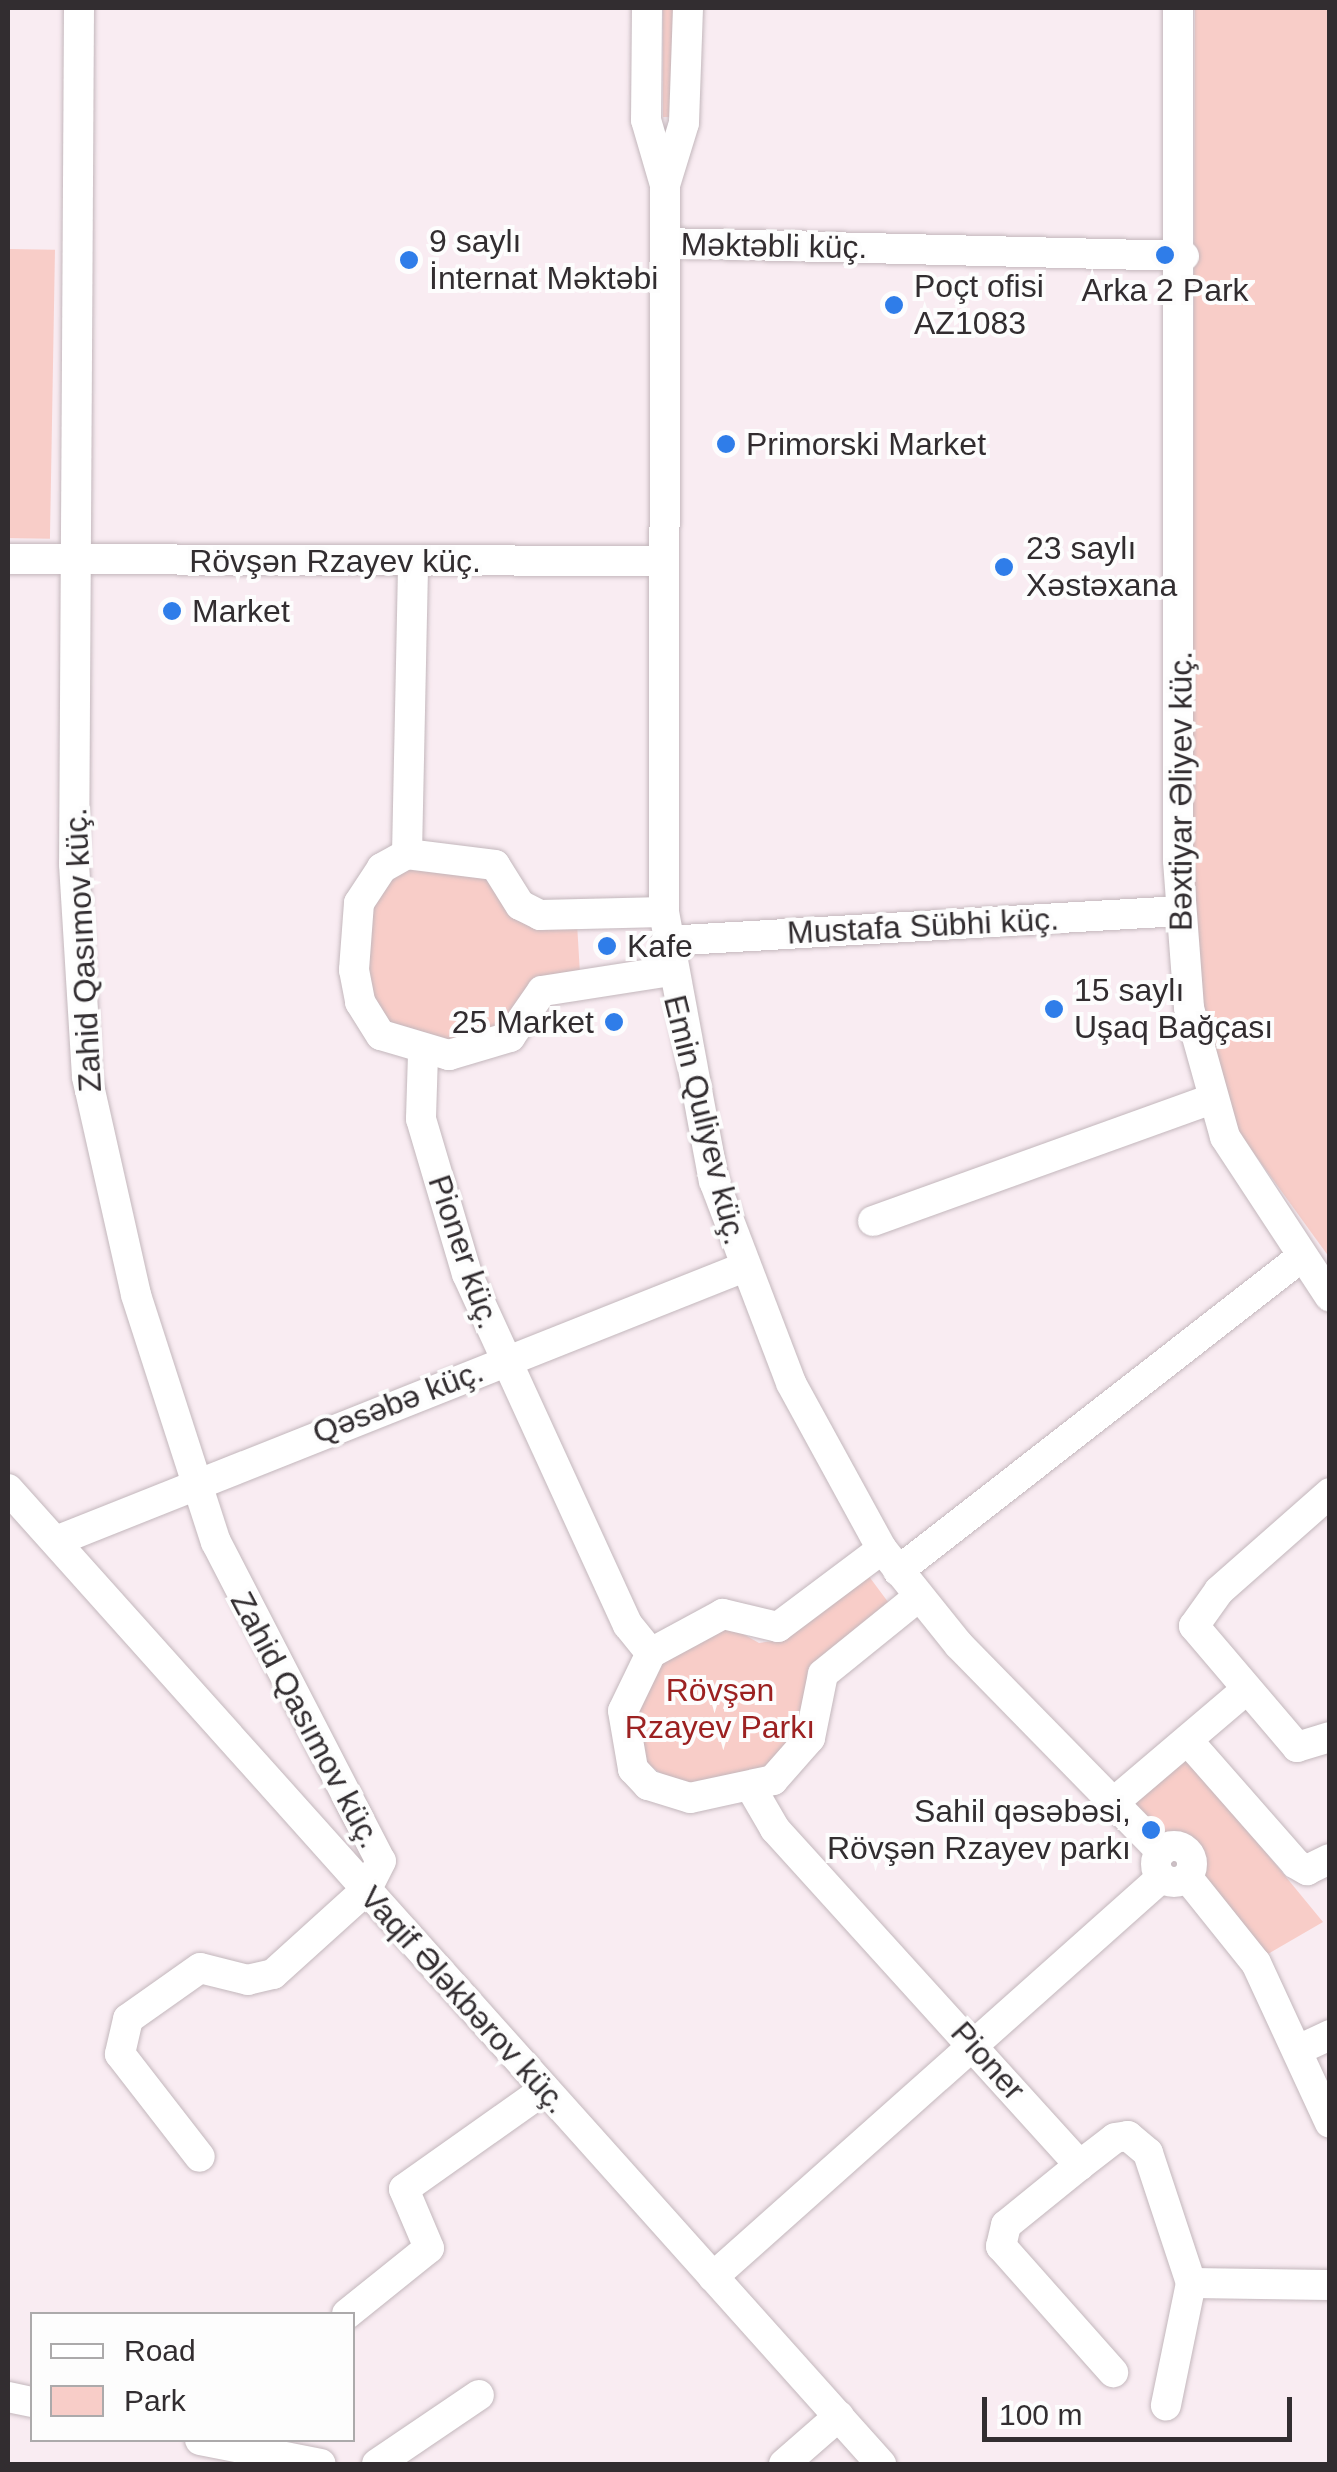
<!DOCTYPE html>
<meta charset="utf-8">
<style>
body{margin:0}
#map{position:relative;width:1337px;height:2472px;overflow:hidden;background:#f9ecf2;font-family:Helvetica,sans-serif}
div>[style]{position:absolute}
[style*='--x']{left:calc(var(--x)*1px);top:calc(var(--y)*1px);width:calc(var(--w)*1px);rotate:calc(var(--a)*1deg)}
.green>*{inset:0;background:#f8cdc8;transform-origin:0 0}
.roads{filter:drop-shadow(0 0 2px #c3b7bc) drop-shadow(0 0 2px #c3b7bc)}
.minor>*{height:30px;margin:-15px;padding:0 15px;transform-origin:15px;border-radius:15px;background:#fff}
.minor>.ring{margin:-15px;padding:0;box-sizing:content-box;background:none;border:30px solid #fff;border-radius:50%}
.dots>*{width:28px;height:28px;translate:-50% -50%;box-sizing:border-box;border:5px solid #fdfdfd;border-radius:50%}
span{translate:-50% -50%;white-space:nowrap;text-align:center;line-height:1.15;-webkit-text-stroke:8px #fdfdfd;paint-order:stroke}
.poi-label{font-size:32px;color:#322d30}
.left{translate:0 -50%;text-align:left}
.right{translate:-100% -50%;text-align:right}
.street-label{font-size:32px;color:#322d30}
.park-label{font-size:32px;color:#9c2121}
.frame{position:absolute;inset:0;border:10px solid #322d30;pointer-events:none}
.legend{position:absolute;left:30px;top:2312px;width:325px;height:130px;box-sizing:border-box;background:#fdfdfd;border:2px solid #acaaab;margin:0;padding:12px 18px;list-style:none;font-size:30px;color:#322d30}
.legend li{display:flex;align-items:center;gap:20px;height:50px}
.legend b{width:50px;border:2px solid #acaaab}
.scale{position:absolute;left:982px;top:2397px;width:310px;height:45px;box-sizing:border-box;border:5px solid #322d30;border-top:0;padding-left:12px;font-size:30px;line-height:35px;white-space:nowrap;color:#322d30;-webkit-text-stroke:8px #fdfdfd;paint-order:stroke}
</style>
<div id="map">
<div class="green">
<div style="left:663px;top:8px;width:11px;height:109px"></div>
<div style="clip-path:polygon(1195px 8px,1329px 8px,1329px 1257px,1235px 1127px,1201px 999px,1192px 895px)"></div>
<div style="left:8px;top:249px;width:47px;height:289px;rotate:1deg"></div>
<div style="clip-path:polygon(407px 868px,484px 872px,517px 921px,577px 923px,580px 974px,532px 982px,499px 1027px,456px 1042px,387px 1021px,373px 1001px,365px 934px,379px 890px)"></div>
<div style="clip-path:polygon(865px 1571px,891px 1606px,808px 1673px,795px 1747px,750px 1781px,678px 1785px,643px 1761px,635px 1743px,641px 1687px,672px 1650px,731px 1627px,759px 1643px,773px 1641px)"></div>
<div style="clip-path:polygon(1185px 1754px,1323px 1922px,1268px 1954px,1201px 1877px,1204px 1853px,1194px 1842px,1163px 1841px,1127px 1801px)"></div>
</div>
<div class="roads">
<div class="minor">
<div style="--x:79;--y:8;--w:856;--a:90.33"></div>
<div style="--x:74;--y:864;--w:213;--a:86.5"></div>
<div style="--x:87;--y:1077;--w:223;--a:77.3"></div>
<div style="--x:136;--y:1295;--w:260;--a:72.1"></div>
<div style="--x:216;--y:1542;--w:359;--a:62.7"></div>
<div style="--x:381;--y:1861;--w:33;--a:117"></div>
<div style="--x:366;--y:1890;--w:125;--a:137.9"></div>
<div style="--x:273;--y:1974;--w:26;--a:167"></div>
<div style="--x:248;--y:1980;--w:49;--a:-166"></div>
<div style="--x:200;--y:1968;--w:88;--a:144.7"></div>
<div style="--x:128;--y:2019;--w:36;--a:103"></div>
<div style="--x:120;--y:2054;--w:130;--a:52.2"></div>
<div style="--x:647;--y:8;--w:112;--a:90.5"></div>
<div style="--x:646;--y:120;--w:68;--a:73.7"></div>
<div style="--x:688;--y:8;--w:115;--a:92"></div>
<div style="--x:684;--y:123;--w:65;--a:107"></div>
<div style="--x:665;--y:185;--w:727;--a:90.08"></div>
<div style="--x:664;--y:912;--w:274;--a:79.5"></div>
<div style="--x:714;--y:1181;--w:216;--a:69.1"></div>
<div style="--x:791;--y:1383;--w:189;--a:61.3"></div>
<div style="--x:882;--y:1549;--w:123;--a:51.3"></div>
<div style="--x:959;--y:1645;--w:289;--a:45.6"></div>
<div style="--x:1178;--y:8;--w:853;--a:90"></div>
<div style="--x:1178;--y:861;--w:147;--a:85.7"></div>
<div style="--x:1189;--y:1008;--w:134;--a:74.4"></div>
<div style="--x:1225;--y:1137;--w:191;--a:56.7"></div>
<div style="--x:665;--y:243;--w:519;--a:1.43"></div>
<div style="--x:8;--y:559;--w:655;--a:0.17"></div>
<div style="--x:407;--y:854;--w:293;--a:-88.8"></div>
<div style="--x:664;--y:912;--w:124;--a:178.6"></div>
<div style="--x:540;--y:915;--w:22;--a:-153"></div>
<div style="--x:520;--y:905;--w:47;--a:-122"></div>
<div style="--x:495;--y:865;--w:89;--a:-172.9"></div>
<div style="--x:407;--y:854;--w:29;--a:151"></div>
<div style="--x:382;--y:868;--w:42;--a:123.3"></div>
<div style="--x:359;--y:903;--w:67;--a:94.3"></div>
<div style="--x:354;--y:970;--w:33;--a:79"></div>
<div style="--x:360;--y:1002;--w:39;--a:58"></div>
<div style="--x:381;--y:1035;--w:71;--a:16.4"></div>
<div style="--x:449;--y:1055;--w:64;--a:-16.4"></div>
<div style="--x:510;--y:1037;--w:56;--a:-55.2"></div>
<div style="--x:542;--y:991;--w:130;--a:-8.9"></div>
<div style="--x:666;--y:941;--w:515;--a:-3.34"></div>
<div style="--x:423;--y:1054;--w:65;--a:91.8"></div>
<div style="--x:421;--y:1119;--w:162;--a:73.5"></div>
<div style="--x:467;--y:1274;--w:386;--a:65.4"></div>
<div style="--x:628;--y:1625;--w:36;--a:51"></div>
<div style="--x:873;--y:1221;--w:358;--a:-19.8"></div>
<div style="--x:8;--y:1489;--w:1309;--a:48.16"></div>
<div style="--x:1330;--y:1493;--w:148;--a:138.6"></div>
<div style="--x:1219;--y:1591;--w:43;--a:125.5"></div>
<div style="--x:1194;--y:1626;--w:159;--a:49.6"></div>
<div style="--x:1297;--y:1747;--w:34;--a:-17"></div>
<div style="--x:56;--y:1541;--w:738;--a:-21.7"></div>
<div style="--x:882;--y:1549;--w:130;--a:143.1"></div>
<div style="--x:778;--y:1627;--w:57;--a:-166.7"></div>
<div style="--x:723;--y:1614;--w:82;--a:151.6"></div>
<div style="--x:651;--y:1653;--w:64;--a:115.8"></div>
<div style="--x:623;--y:1711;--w:59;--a:80.2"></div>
<div style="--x:633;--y:1769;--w:22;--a:47"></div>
<div style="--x:648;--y:1785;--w:44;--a:17.2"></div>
<div style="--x:690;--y:1798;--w:85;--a:-12.2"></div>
<div style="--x:773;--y:1780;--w:56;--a:-48.6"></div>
<div style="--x:810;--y:1738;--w:65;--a:-78.5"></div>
<div style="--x:823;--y:1674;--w:122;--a:-39"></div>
<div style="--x:898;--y:1571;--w:509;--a:-37.9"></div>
<div style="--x:1189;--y:1742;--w:162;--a:48.7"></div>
<div style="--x:1296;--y:1864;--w:13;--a:29"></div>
<div style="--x:1307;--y:1870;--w:25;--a:-26"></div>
<div style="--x:753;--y:1791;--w:44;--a:59.9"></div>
<div style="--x:775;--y:1829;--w:454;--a:47.8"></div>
<div style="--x:1080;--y:2165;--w:44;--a:-37.6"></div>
<div style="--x:1115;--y:2138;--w:13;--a:-9"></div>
<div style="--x:1128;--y:2136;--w:26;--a:40"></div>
<div style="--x:1148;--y:2153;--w:137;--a:71.7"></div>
<div style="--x:1191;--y:2283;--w:125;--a:101.6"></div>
<div style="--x:1113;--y:1803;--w:175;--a:-40.4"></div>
<div class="ring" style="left:1156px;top:1846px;width:6px;height:6px"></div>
<div style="--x:1187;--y:1877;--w:110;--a:51.3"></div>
<div style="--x:1256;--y:1963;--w:176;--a:65.2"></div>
<div style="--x:1300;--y:2049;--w:33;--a:-25"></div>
<div style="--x:1080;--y:2165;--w:95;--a:141"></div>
<div style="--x:1006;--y:2225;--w:22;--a:103"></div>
<div style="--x:1001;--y:2246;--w:169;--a:48.4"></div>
<div style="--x:713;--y:2277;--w:601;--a:-41.7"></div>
<div style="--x:1191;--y:2283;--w:139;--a:0.8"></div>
<div style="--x:347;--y:2314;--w:105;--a:-38.8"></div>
<div style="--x:429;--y:2248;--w:64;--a:-113"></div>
<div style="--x:404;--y:2189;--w:171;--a:-35.3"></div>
<div style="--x:8;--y:2397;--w:25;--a:12"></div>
<div style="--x:200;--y:2440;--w:123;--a:11.2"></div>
<div style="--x:377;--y:2464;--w:123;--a:-34.1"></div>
<div style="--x:784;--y:2464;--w:73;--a:-41.1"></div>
</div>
</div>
<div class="dots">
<div style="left:1165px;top:255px;background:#2f7de9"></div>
<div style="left:409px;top:260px;background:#2f7de9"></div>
<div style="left:894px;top:305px;background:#2f7de9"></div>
<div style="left:726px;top:444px;background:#2f7de9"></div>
<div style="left:1004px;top:567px;background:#2f7de9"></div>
<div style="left:172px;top:611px;background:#2f7de9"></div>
<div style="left:607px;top:946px;background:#2f7de9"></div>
<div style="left:1054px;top:1009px;background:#2f7de9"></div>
<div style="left:614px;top:1022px;background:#2f7de9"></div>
<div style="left:1151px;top:1830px;background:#2f7de9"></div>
</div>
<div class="poi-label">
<span class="left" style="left:429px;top:260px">9 saylı<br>İnternat Məktəbi</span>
<span class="left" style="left:914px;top:305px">Poçt ofisi<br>AZ1083</span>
<span style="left:1165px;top:290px">Arka 2 Park</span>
<span class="left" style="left:746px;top:444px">Primorski Market</span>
<span class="left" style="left:1026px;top:567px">23 saylı<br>Xəstəxana</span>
<span class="left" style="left:192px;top:611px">Market</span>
<span class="left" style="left:627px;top:946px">Kafe</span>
<span class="left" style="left:1074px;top:1009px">15 saylı<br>Uşaq Bağçası</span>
<span class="right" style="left:594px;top:1022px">25 Market</span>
<span class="right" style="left:1131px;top:1830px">Sahil qəsəbəsi,<br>Rövşən Rzayev parkı</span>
</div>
<div class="street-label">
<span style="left:774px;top:246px;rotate:1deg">Məktəbli küç.</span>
<span style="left:335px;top:561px">Rövşən Rzayev küç.</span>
<span style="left:1181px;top:791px;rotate:-90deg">Bəxtiyar Əliyev küç.</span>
<span style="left:923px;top:926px;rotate:-3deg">Mustafa Sübhi küç.</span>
<span style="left:83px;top:950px;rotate:-93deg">Zahid Qasımov küç.</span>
<span style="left:705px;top:1120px;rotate:76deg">Emin Quliyev küç.</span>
<span style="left:464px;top:1252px;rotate:71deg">Pioner küç.</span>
<span style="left:398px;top:1402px;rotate:-21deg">Qəsəbə küç.</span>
<span style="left:306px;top:1720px;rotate:62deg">Zahid Qasımov küç.</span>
<span style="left:464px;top:2000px;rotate:48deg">Vaqif Ələkbərov küç.</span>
<span style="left:988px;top:2061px;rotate:48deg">Pioner</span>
</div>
<div class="park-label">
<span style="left:720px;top:1709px">Rövşən<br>Rzayev Parkı</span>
</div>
<div class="frame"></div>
<ul class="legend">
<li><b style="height:12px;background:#fff"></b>Road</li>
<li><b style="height:28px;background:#f8cdc8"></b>Park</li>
</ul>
<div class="scale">100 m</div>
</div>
